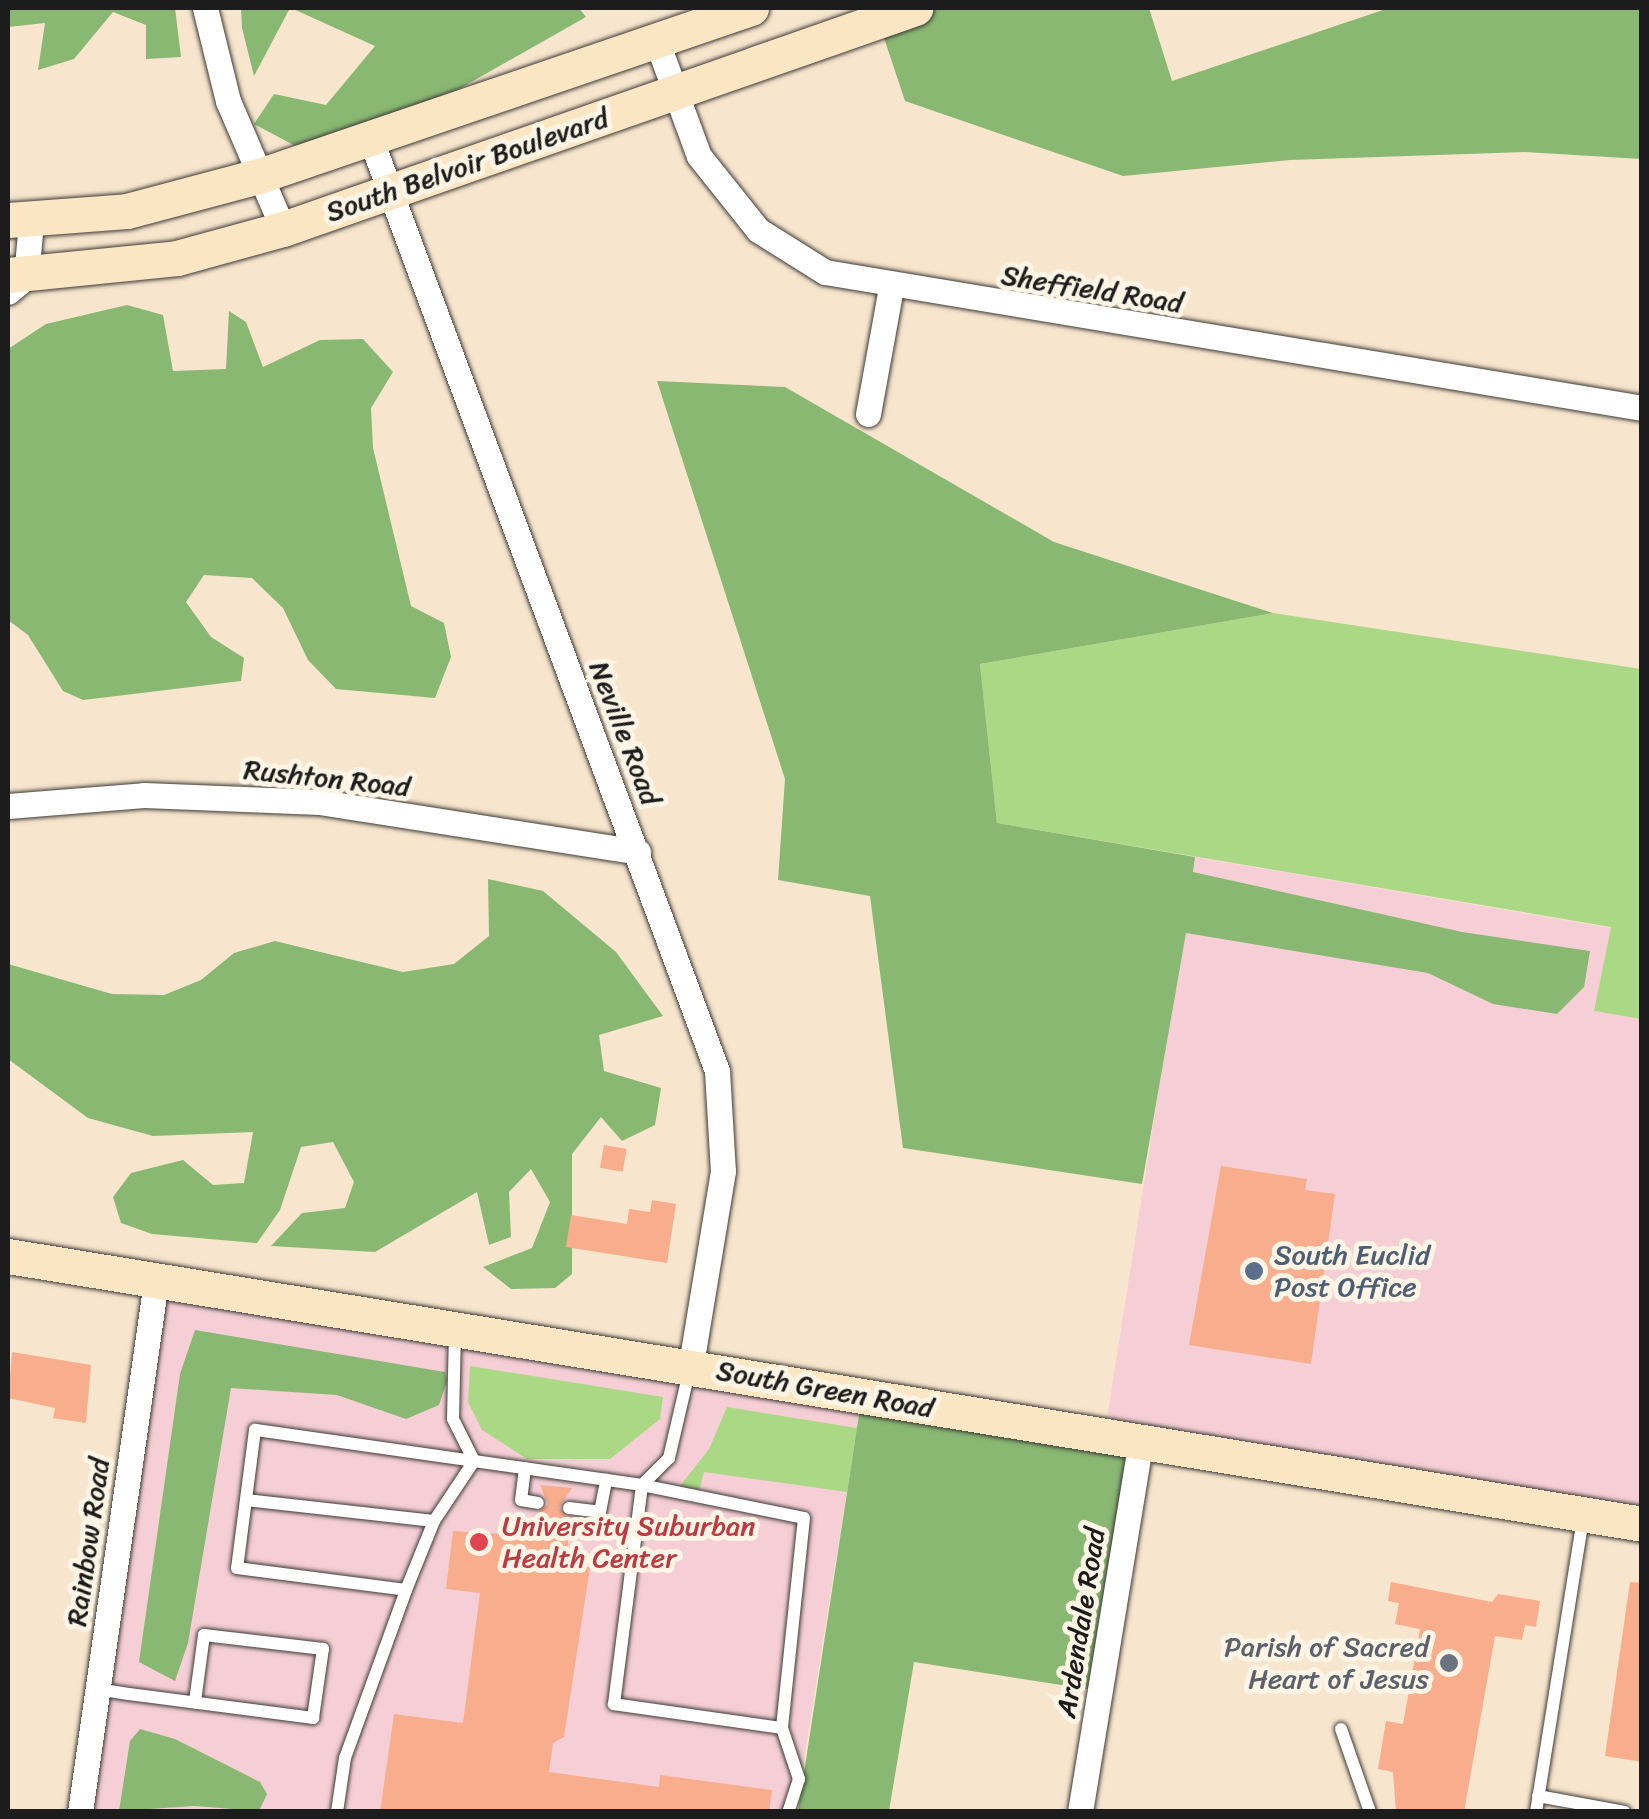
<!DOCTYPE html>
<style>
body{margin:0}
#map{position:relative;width:1649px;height:1819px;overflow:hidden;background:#f7e5cd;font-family:Sriracha,sans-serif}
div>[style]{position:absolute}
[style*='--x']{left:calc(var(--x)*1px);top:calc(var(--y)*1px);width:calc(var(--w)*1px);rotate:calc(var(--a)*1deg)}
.built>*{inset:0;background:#f6cfd6}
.green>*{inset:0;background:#abd885}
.forest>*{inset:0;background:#88b872}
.building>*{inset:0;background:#f8ad8c;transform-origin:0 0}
.roads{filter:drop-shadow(0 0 2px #3d3a37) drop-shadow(0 0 2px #3d3a37)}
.lane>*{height:12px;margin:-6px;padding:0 6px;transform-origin:6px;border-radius:6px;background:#fff}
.street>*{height:25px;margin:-12.5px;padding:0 12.5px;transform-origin:12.5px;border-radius:12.5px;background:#fff}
.secondary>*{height:35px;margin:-17.5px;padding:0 17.5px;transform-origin:17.5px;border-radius:17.5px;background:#fbe6c4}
.dots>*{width:28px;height:28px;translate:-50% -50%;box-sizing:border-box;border:5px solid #fcf5e5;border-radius:50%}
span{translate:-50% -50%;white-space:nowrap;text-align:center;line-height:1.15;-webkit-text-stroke:10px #fcf5e5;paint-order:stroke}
.street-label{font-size:28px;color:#1c1c1c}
.service-label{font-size:28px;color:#4e5e75}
.left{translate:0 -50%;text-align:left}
.health-label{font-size:28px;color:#be3a42}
.worship-label{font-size:28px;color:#5b616d}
.right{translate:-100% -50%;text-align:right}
.frame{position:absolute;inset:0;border:10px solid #1c1c1c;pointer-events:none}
</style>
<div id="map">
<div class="built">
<div style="clip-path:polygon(1195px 857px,1611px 928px,1594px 1011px,1641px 1019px,1641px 1524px,1104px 1438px)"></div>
<div style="clip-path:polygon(156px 1281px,862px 1395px,796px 1811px,80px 1812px)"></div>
</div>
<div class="green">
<div style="clip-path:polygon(1273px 613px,1641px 669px,1641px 1019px,1594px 1011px,1611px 927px,997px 823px,980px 664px)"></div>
<div style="clip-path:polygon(470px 1366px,663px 1397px,660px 1419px,610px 1459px,527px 1459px,482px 1430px,468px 1402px)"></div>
<div style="clip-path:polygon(727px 1407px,857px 1428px,847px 1492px,704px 1472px,699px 1491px,680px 1486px,709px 1449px)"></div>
</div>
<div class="forest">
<div style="clip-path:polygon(8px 8px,175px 8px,181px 57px,146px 59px,146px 25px,113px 12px,74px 59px,38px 70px,45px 23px,8px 27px)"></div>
<div style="clip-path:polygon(241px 8px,290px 8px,254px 76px,242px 28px)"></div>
<div style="clip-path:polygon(291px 8px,579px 8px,586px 17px,445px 97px,303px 150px,254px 124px,274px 94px,326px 105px,375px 46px)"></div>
<div style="clip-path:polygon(915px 8px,1149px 8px,1172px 81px,1389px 8px,1641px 8px,1641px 159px,1525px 152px,1290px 160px,1123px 176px,905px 101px,878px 20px)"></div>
<div style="clip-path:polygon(127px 305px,163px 315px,173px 371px,226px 369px,229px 311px,246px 322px,263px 367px,320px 340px,363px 339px,393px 372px,371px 408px,373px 448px,411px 606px,444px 623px,451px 657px,435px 698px,336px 689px,308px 660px,283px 608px,252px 578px,204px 575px,186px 602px,211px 637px,244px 658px,241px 681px,83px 700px,63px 691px,28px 635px,8px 620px,8px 349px,46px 324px)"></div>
<div style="clip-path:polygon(657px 381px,785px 387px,1054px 542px,1273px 613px,980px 664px,997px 823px,1195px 857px,1193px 872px,1462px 932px,1590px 951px,1584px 987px,1557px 1014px,1493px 1004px,1428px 973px,1186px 933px,1142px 1184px,903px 1148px,870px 896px,778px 880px,785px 779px)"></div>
<div style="clip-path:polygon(488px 879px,543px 891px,616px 952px,663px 1016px,599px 1035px,604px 1071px,661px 1088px,655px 1125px,622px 1141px,601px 1117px,572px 1154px,572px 1274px,555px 1288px,511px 1289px,483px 1267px,532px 1248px,550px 1202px,531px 1169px,509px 1192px,511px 1237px,489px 1245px,477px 1192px,375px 1252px,271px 1246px,302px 1213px,345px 1208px,354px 1182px,333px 1142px,301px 1147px,280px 1210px,257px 1243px,152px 1234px,121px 1223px,113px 1197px,131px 1173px,183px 1160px,213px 1185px,244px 1183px,253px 1132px,153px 1136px,88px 1118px,8px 1059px,8px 964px,112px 994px,164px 995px,201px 980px,234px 953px,275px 941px,403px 972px,454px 964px,489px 936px)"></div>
<div style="clip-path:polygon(195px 1330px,445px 1372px,447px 1381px,439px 1405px,406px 1419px,337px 1395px,231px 1388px,188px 1643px,175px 1681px,139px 1662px,180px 1374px)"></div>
<div style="clip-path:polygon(862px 1395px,1140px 1444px,1100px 1691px,914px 1662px,889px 1811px,798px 1812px)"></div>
<div style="clip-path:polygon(140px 1729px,175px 1739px,260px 1782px,267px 1794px,259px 1811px,194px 1806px,119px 1811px,130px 1741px)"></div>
</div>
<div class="building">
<div style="left:604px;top:1145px;width:23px;height:23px;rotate:10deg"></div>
<div style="clip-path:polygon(1221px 1166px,1307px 1179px,1305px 1190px,1335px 1194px,1311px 1364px,1189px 1345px)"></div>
<div style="clip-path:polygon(652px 1200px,676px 1204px,667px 1263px,566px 1247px,571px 1215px,627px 1224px,629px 1209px,650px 1212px)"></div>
<div style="clip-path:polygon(12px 1352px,91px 1365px,86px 1423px,53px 1418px,55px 1408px,8px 1398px)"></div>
<div style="clip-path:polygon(540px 1485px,572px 1488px,559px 1508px,568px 1518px,568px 1564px,590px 1567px,564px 1737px,553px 1743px,549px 1772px,659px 1787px,660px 1775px,772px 1790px,769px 1812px,380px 1812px,394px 1714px,463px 1723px,480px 1593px,446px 1589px,453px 1531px,534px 1536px,537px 1513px,548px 1504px)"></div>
<div style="clip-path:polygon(1391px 1582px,1492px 1602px,1498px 1594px,1540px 1601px,1536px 1627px,1525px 1625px,1522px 1640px,1495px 1636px,1464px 1812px,1396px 1812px,1393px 1772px,1378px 1769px,1386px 1721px,1403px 1724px,1420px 1629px,1395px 1624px,1399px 1603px,1388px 1601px)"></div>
<div style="clip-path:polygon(1630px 1582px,1642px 1583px,1642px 1762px,1605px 1756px)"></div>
</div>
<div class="roads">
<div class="lane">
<div style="--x:455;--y:1332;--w:87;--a:91.3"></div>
<div style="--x:453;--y:1419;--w:47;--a:63.4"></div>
<div style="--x:474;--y:1461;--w:170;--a:8.1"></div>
<div style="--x:642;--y:1485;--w:38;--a:-45"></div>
<div style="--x:669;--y:1458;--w:88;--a:-76.9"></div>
<div style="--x:525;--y:1468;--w:32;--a:97"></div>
<div style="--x:521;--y:1500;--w:17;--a:10"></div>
<div style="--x:246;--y:1500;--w:189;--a:6.4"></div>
<div style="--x:569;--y:1508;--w:31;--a:7"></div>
<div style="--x:600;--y:1512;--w:33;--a:-79"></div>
<div style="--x:97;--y:1689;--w:32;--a:9"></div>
<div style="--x:129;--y:1694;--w:186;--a:7.4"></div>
<div style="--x:313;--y:1718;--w:70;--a:-81.8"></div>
<div style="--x:323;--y:1649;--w:120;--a:-173.3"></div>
<div style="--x:204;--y:1635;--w:68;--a:97.7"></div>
<div style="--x:782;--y:1728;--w:170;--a:-171.9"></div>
<div style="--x:614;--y:1704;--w:221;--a:-82.7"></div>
<div style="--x:642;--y:1485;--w:165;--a:11.5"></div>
<div style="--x:804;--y:1518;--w:211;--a:96"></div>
<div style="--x:782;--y:1728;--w:54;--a:71.6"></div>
<div style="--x:799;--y:1779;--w:35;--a:108"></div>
<div style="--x:1341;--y:1729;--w:88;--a:70.7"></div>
<div style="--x:1538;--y:1796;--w:88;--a:10.4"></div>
<div style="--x:337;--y:1812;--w:55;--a:-81.6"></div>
<div style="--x:345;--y:1758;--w:179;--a:-70"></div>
<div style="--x:406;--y:1590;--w:74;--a:-67.9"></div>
<div style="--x:434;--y:1521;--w:72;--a:-56.3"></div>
<div style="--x:474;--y:1461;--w:221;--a:-171.9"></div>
<div style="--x:255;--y:1430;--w:139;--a:97.4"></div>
<div style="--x:237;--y:1568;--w:170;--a:7.4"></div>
<div style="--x:1536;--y:1812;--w:299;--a:-80.9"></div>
</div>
<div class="street">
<div style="--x:205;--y:8;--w:96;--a:76.1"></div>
<div style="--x:228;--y:101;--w:139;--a:66.7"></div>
<div style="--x:657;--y:42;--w:121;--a:69.8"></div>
<div style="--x:699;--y:156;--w:95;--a:51.4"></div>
<div style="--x:758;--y:230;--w:79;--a:32.1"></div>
<div style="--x:825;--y:272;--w:828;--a:9.45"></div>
<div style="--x:371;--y:140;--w:993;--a:69.61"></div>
<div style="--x:717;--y:1071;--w:100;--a:86.6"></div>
<div style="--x:723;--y:1171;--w:197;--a:99.4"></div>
<div style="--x:8;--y:292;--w:23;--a:-40"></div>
<div style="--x:26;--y:277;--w:55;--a:-84.8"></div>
<div style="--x:868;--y:414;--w:129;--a:-79.7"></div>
<div style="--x:8;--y:806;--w:136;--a:-4.6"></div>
<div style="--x:144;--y:795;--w:176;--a:2.3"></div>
<div style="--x:320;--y:802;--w:322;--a:8.9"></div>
<div style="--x:80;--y:1812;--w:536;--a:-81.85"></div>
<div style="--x:1080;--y:1812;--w:373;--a:-80.7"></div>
</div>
<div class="secondary">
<div style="--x:8;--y:220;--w:119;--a:-4.3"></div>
<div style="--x:127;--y:211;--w:137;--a:-14.9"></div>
<div style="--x:259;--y:176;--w:520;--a:-18.85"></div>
<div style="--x:8;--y:275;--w:170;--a:-5.7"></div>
<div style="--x:177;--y:258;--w:110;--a:-15.3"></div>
<div style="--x:283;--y:229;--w:670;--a:-19.27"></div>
<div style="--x:8;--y:1256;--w:1656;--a:9.31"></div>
</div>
</div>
<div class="dots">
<div style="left:1254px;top:1271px;background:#5c6f8a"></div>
<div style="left:479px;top:1542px;background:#e0444e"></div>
<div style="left:1449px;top:1663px;background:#6b7280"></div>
</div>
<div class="street-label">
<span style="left:467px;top:165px;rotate:-19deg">South Belvoir Boulevard</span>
<span style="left:1092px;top:289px;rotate:9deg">Sheffield Road</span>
<span style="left:625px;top:733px;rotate:69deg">Neville Road</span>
<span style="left:327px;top:778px;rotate:6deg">Rushton Road</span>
<span style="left:825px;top:1389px;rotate:10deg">South Green Road</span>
<span style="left:88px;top:1542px;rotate:-82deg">Rainbow Road</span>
<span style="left:1081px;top:1623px;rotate:-81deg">Ardendale Road</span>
</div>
<div class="service-label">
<span class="left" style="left:1274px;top:1271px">South Euclid<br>Post Office</span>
</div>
<div class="health-label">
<span class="left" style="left:502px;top:1542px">University Suburban<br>Health Center</span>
</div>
<div class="worship-label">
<span class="right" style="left:1429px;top:1663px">Parish of Sacred<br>Heart of Jesus</span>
</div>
<div class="frame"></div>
</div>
